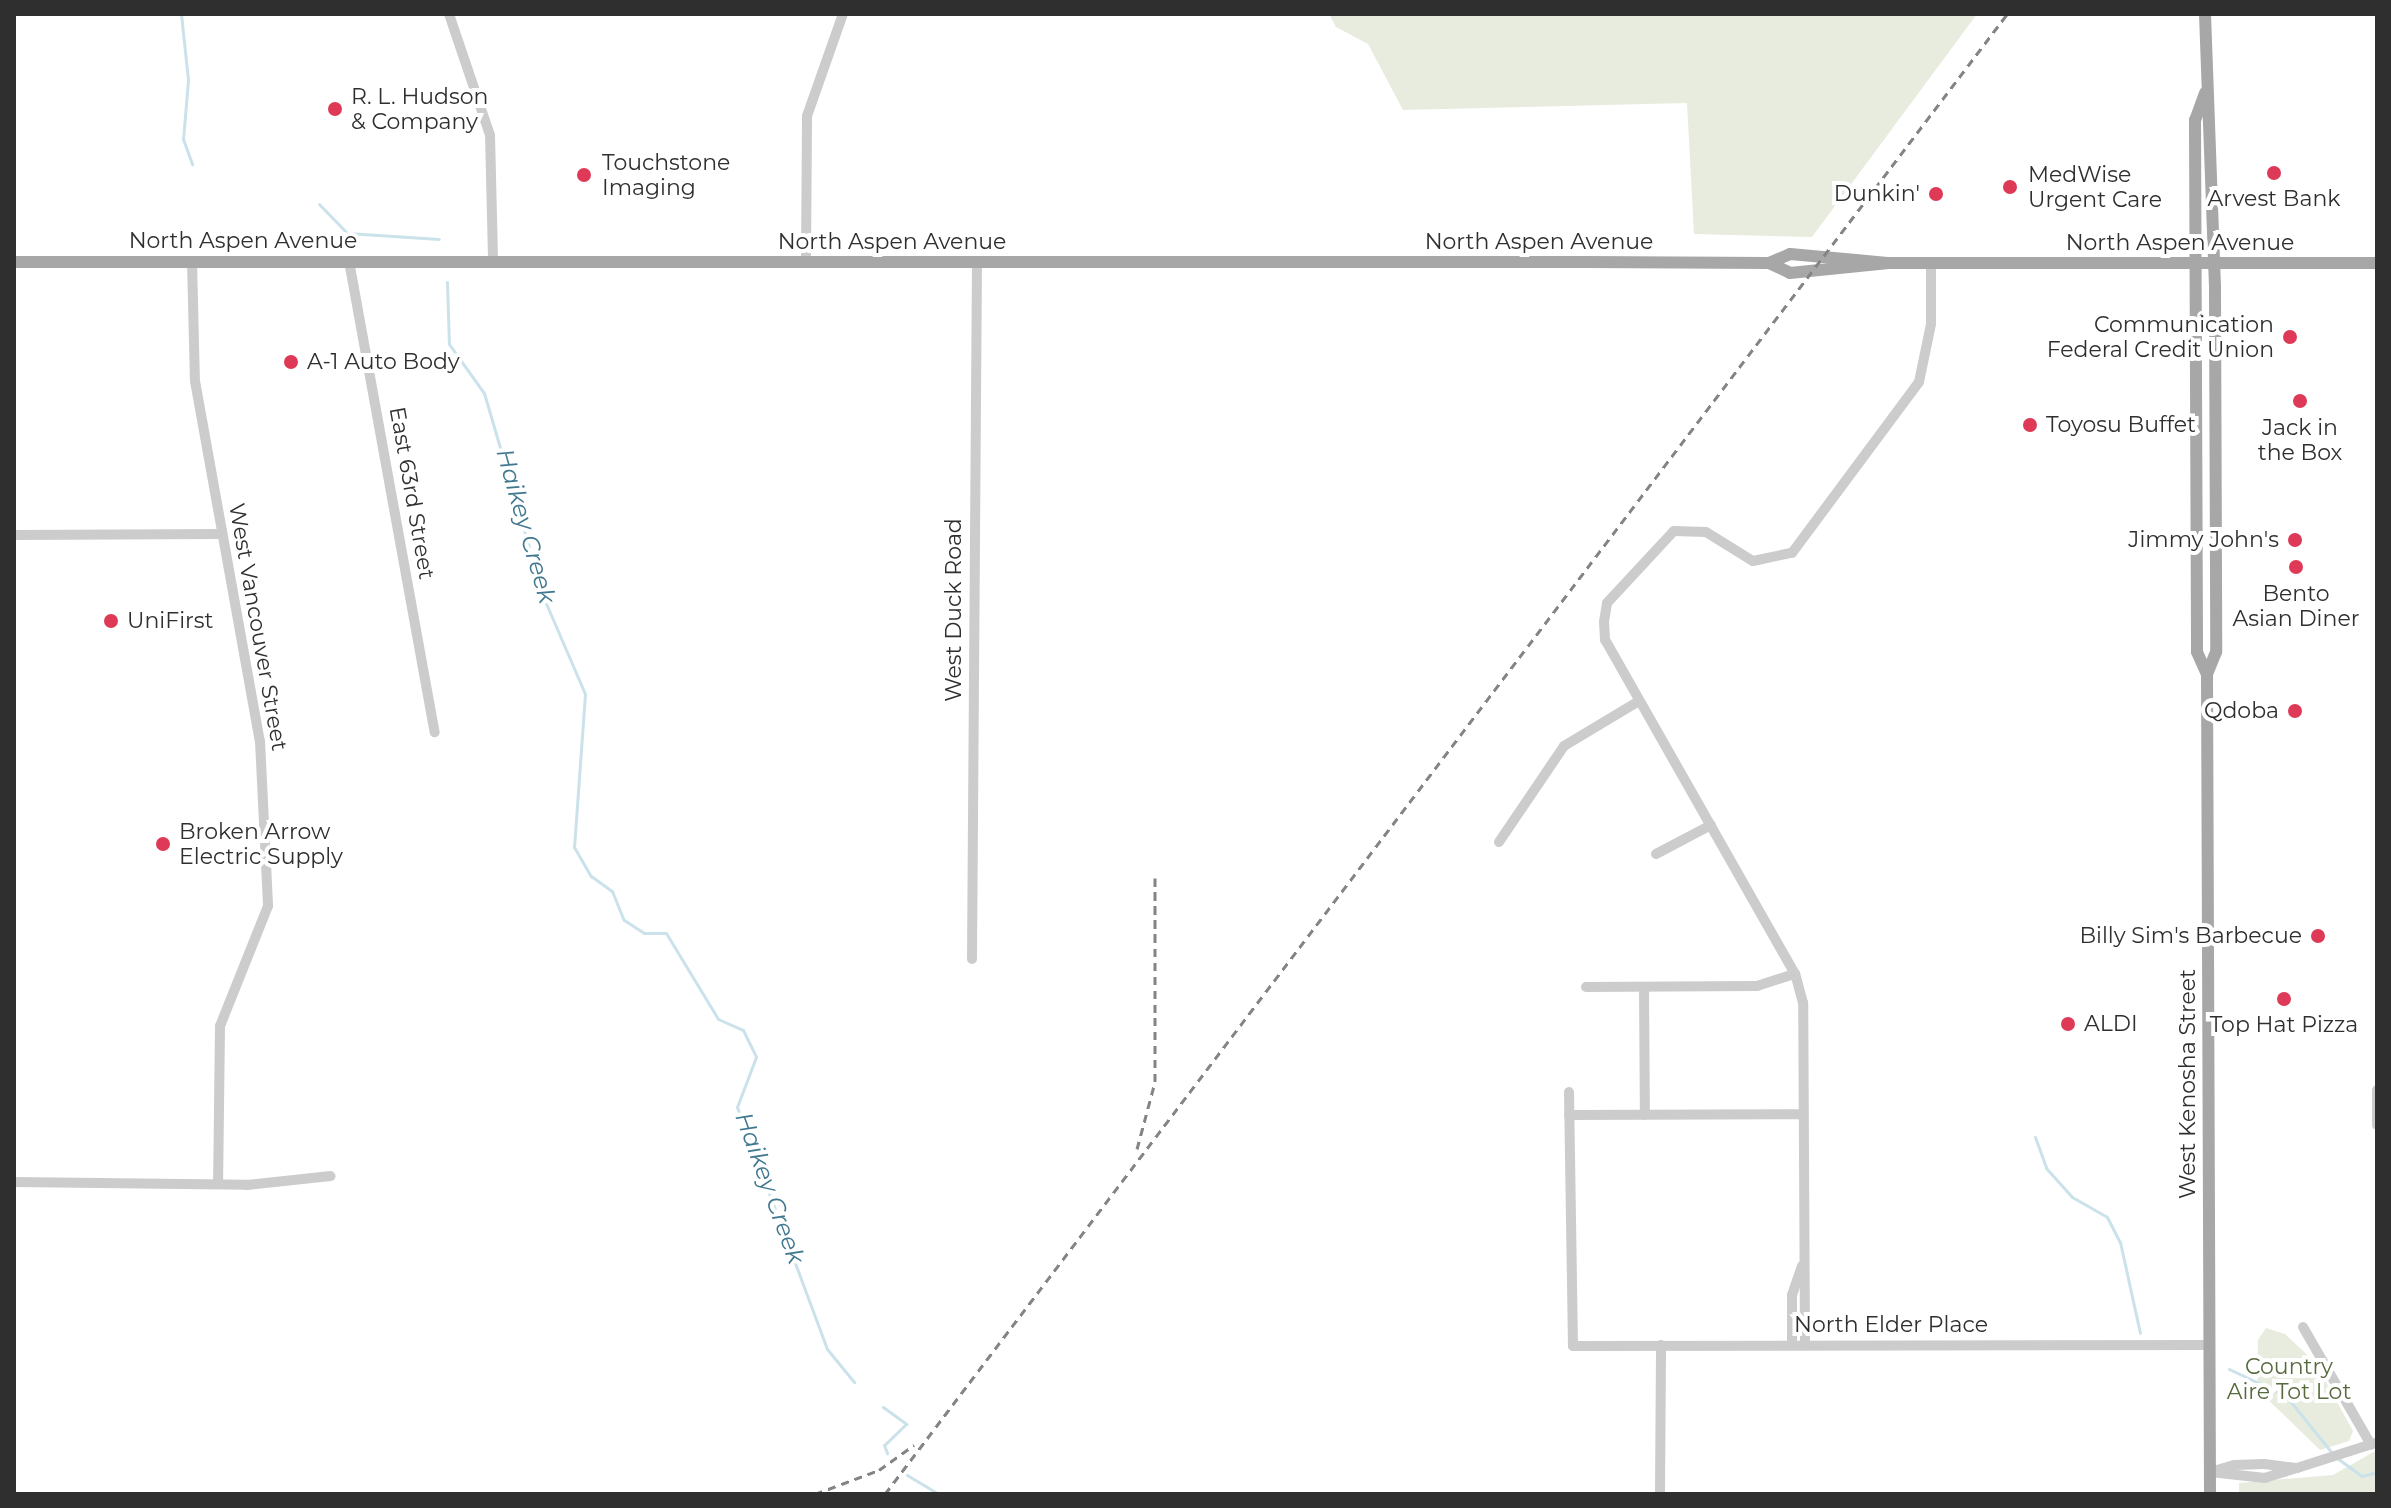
<!DOCTYPE html>
<style>
body{margin:0}
#map{position:relative;width:2391px;height:1508px;overflow:hidden;background:#fff;font-family:Montserrat,sans-serif}
div>[style]{position:absolute}
[style*='--x']{left:calc(var(--x)*1px);top:calc(var(--y)*1px);width:calc(var(--w)*1px);rotate:calc(var(--a)*1deg)}
.green>*{inset:0;background:#e7ecde}
.stream>*{height:3px;margin:-1.5px;padding:0 1.5px;transform-origin:1.5px;border-radius:1.5px;background:#cbe2eb}
.minor>*{height:10px;margin:-5px;padding:0 5px;transform-origin:5px;border-radius:5px;background:#ccc}
.major>*{height:12px;margin:-6px;padding:0 6px;transform-origin:6px;border-radius:6px;background:#a7a7a7}
.rail>*{height:3px;margin-top:-1.5px;transform-origin:0;background:repeating-linear-gradient(90deg,#848484 0 8px,transparent 0 14px)}
.dots>*{width:22px;height:22px;translate:-50% -50%;box-sizing:border-box;border:4px solid #fff;border-radius:50%}
span{translate:-50% -50%;white-space:nowrap;text-align:center;line-height:1.15;-webkit-text-stroke:8px #fff;paint-order:stroke}
.poi-label{font-size:22px;color:#2f2f2f}
.left{translate:0 -50%;text-align:left}
.right{translate:-100% -50%;text-align:right}
.street-label{font-size:22px;color:#2f2f2f}
.park-label{font-size:22px;color:#576a3e}
.water-label{font-size:24px;color:#40788f;font-style:italic}
.frame{position:absolute;inset:0;border:16px solid #2f2f2f;pointer-events:none}
</style>
<div id="map">
<div class="green">
<div style="clip-path:polygon(1329px 14px,1977px 14px,1812px 237px,1694px 234px,1687px 103px,1403px 110px,1368px 44px,1336px 27px)"></div>
<div style="clip-path:polygon(2266px 1328px,2285px 1334px,2315px 1362px,2353px 1431px,2349px 1441px,2320px 1450px,2257px 1389px,2258px 1340px)"></div>
<div style="clip-path:polygon(2377px 1450px,2377px 1494px,2239px 1494px,2239px 1483px,2333px 1475px)"></div>
</div>
<div class="stream">
<div style="--x:181;--y:14;--w:66;--a:83.9"></div>
<div style="--x:188;--y:80;--w:59;--a:94.8"></div>
<div style="--x:183;--y:139;--w:27;--a:70"></div>
<div style="--x:319;--y:204;--w:40;--a:46"></div>
<div style="--x:347;--y:233;--w:92;--a:3.7"></div>
<div style="--x:447;--y:282;--w:62;--a:88.2"></div>
<div style="--x:449;--y:344;--w:60;--a:54.5"></div>
<div style="--x:484;--y:393;--w:217;--a:73.7"></div>
<div style="--x:545;--y:601;--w:101;--a:66.7"></div>
<div style="--x:585;--y:694;--w:153;--a:94.1"></div>
<div style="--x:574;--y:847;--w:34;--a:60"></div>
<div style="--x:591;--y:876;--w:26;--a:36"></div>
<div style="--x:612;--y:891;--w:31;--a:68"></div>
<div style="--x:624;--y:920;--w:24;--a:33"></div>
<div style="--x:644;--y:933;--w:22;--a:0"></div>
<div style="--x:666;--y:933;--w:100;--a:58.8"></div>
<div style="--x:718;--y:1019;--w:27;--a:24"></div>
<div style="--x:743;--y:1030;--w:30;--a:64"></div>
<div style="--x:756;--y:1057;--w:53;--a:110.8"></div>
<div style="--x:737;--y:1107;--w:258;--a:69.6"></div>
<div style="--x:827;--y:1349;--w:43;--a:50.7"></div>
<div style="--x:2035;--y:1137;--w:33;--a:70"></div>
<div style="--x:2046;--y:1168;--w:39;--a:48"></div>
<div style="--x:2072;--y:1197;--w:40;--a:29.7"></div>
<div style="--x:2107;--y:1217;--w:28;--a:63"></div>
<div style="--x:2120;--y:1242;--w:93;--a:77.6"></div>
<div style="--x:2229;--y:1369;--w:63;--a:25.3"></div>
<div style="--x:2286;--y:1396;--w:73;--a:51.1"></div>
<div style="--x:883;--y:1407;--w:29;--a:36"></div>
<div style="--x:906;--y:1424;--w:30;--a:136"></div>
<div style="--x:884;--y:1445;--w:9;--a:69"></div>
<div style="--x:2337;--y:1458;--w:31;--a:36"></div>
<div style="--x:2362;--y:1476;--w:16;--a:-15"></div>
<div style="--x:907;--y:1475;--w:37;--a:31"></div>
</div>
<div class="minor">
<div style="--x:449;--y:14;--w:128;--a:71.3"></div>
<div style="--x:490;--y:135;--w:126;--a:88.6"></div>
<div style="--x:192;--y:261;--w:120;--a:88.6"></div>
<div style="--x:195;--y:381;--w:366;--a:79.8"></div>
<div style="--x:260;--y:741;--w:165;--a:87.2"></div>
<div style="--x:268;--y:906;--w:129;--a:111.8"></div>
<div style="--x:220;--y:1026;--w:158;--a:90.7"></div>
<div style="--x:349;--y:261;--w:479;--a:79.7"></div>
<div style="--x:806;--y:261;--w:145;--a:-89.6"></div>
<div style="--x:807;--y:116;--w:108;--a:-70.6"></div>
<div style="--x:14;--y:535;--w:207;--a:-0.3"></div>
<div style="--x:1499;--y:842;--w:116;--a:-55.9"></div>
<div style="--x:1564;--y:746;--w:87;--a:-31"></div>
<div style="--x:1656;--y:854;--w:62;--a:-27.8"></div>
<div style="--x:972;--y:959;--w:697;--a:-89.59"></div>
<div style="--x:1586;--y:987;--w:171;--a:-0.3"></div>
<div style="--x:1757;--y:986;--w:40;--a:-18"></div>
<div style="--x:1644;--y:987;--w:128;--a:89.6"></div>
<div style="--x:2377;--y:1090;--w:35;--a:90"></div>
<div style="--x:1569;--y:1092;--w:254;--a:89.1"></div>
<div style="--x:1573;--y:1346;--w:636;--a:-0.09"></div>
<div style="--x:1569;--y:1115;--w:234;--a:-0.2"></div>
<div style="--x:14;--y:1182;--w:233;--a:0.7"></div>
<div style="--x:247;--y:1185;--w:84;--a:-6.1"></div>
<div style="--x:2303;--y:1327;--w:136;--a:60"></div>
<div style="--x:1792;--y:1345;--w:50;--a:-90"></div>
<div style="--x:1792;--y:1295;--w:31;--a:-71"></div>
<div style="--x:1805;--y:1345;--w:342;--a:-90.3"></div>
<div style="--x:1803;--y:1003;--w:30;--a:-105"></div>
<div style="--x:1795;--y:974;--w:384;--a:-119.6"></div>
<div style="--x:1605;--y:640;--w:18;--a:-93"></div>
<div style="--x:1604;--y:622;--w:19;--a:-81"></div>
<div style="--x:1607;--y:603;--w:98;--a:-47.1"></div>
<div style="--x:1674;--y:531;--w:32;--a:2"></div>
<div style="--x:1706;--y:532;--w:55;--a:31.7"></div>
<div style="--x:1753;--y:561;--w:40;--a:-12"></div>
<div style="--x:1792;--y:553;--w:213;--a:-53.4"></div>
<div style="--x:1919;--y:382;--w:59;--a:-78.3"></div>
<div style="--x:1931;--y:324;--w:61;--a:-90"></div>
<div style="--x:2234;--y:1465;--w:30;--a:-2"></div>
<div style="--x:2264;--y:1464;--w:33;--a:7"></div>
<div style="--x:2297;--y:1468;--w:34;--a:163"></div>
<div style="--x:2265;--y:1478;--w:55;--a:-173.8"></div>
<div style="--x:2210;--y:1472;--w:25;--a:-16"></div>
<div style="--x:2297;--y:1468;--w:82;--a:-17.8"></div>
<div style="--x:1660;--y:1494;--w:149;--a:-89.6"></div>
</div>
<div class="major">
<div style="--x:2205;--y:14;--w:275;--a:87.9"></div>
<div style="--x:2215;--y:289;--w:363;--a:89.8"></div>
<div style="--x:2216;--y:652;--w:24;--a:112"></div>
<div style="--x:2207;--y:674;--w:820;--a:89.79"></div>
<div style="--x:2205;--y:93;--w:29;--a:110"></div>
<div style="--x:2195;--y:120;--w:532;--a:89.78"></div>
<div style="--x:2197;--y:652;--w:24;--a:66"></div>
<div style="--x:14;--y:262;--w:1573;--a:0"></div>
<div style="--x:1587;--y:262;--w:182;--a:0.3"></div>
<div style="--x:1769;--y:263;--w:23;--a:25"></div>
<div style="--x:1790;--y:273;--w:99;--a:-5.8"></div>
<div style="--x:1769;--y:263;--w:23;--a:-23"></div>
<div style="--x:1790;--y:254;--w:98;--a:5.2"></div>
<div style="--x:1888;--y:263;--w:489;--a:0"></div>
</div>
<div class="rail">
<div style="--x:1137;--y:1149;--w:69;--a:-75"></div>
<div style="--x:1155;--y:1082;--w:204;--a:-90"></div>
<div style="--x:815;--y:1494;--w:68;--a:-20.6"></div>
<div style="--x:879;--y:1470;--w:43;--a:-35.5"></div>
<div style="--x:885;--y:1494;--w:1857;--a:-52.83"></div>
</div>
<div class="dots">
<div style="left:335px;top:109px;background:#de3a57"></div>
<div style="left:2274px;top:173px;background:#de3a57"></div>
<div style="left:584px;top:175px;background:#de3a57"></div>
<div style="left:2010px;top:187px;background:#de3a57"></div>
<div style="left:1936px;top:194px;background:#de3a57"></div>
<div style="left:2290px;top:337px;background:#de3a57"></div>
<div style="left:291px;top:362px;background:#de3a57"></div>
<div style="left:2300px;top:401px;background:#de3a57"></div>
<div style="left:2030px;top:425px;background:#de3a57"></div>
<div style="left:2295px;top:540px;background:#de3a57"></div>
<div style="left:2296px;top:567px;background:#de3a57"></div>
<div style="left:111px;top:621px;background:#de3a57"></div>
<div style="left:2295px;top:711px;background:#de3a57"></div>
<div style="left:163px;top:844px;background:#de3a57"></div>
<div style="left:2318px;top:936px;background:#de3a57"></div>
<div style="left:2284px;top:999px;background:#de3a57"></div>
<div style="left:2068px;top:1024px;background:#de3a57"></div>
</div>
<div class="poi-label">
<span class="left" style="left:351px;top:109px">R. L. Hudson<br>&amp; Company</span>
<span class="left" style="left:602px;top:175px">Touchstone<br>Imaging</span>
<span class="left" style="left:2028px;top:187px">MedWise<br>Urgent Care</span>
<span class="right" style="left:1920px;top:194px">Dunkin'</span>
<span style="left:2274px;top:199px">Arvest Bank</span>
<span class="right" style="left:2274px;top:337px">Communication<br>Federal Credit Union</span>
<span class="left" style="left:307px;top:362px">A-1 Auto Body</span>
<span class="left" style="left:2046px;top:425px">Toyosu Buffet</span>
<span style="left:2300px;top:440px">Jack in<br>the Box</span>
<span class="right" style="left:2279px;top:540px">Jimmy John's</span>
<span style="left:2296px;top:606px">Bento<br>Asian Diner</span>
<span class="left" style="left:127px;top:621px">UniFirst</span>
<span class="right" style="left:2279px;top:711px">Qdoba</span>
<span class="left" style="left:179px;top:844px">Broken Arrow<br>Electric Supply</span>
<span class="right" style="left:2302px;top:936px">Billy Sim's Barbecue</span>
<span class="left" style="left:2084px;top:1024px">ALDI</span>
<span style="left:2284px;top:1025px">Top Hat Pizza</span>
</div>
<div class="street-label">
<span style="left:243px;top:241px">North Aspen Avenue</span>
<span style="left:892px;top:242px">North Aspen Avenue</span>
<span style="left:1539px;top:242px">North Aspen Avenue</span>
<span style="left:2180px;top:243px">North Aspen Avenue</span>
<span style="left:412px;top:493px;rotate:80deg">East 63rd Street</span>
<span style="left:954px;top:610px;rotate:-90deg">West Duck Road</span>
<span style="left:258px;top:627px;rotate:80deg">West Vancouver Street</span>
<span style="left:2188px;top:1084px;rotate:-90deg">West Kenosha Street</span>
<span style="left:1891px;top:1325px">North Elder Place</span>
</div>
<div class="park-label">
<span style="left:2289px;top:1379px">Country<br>Aire Tot Lot</span>
</div>
<div class="water-label">
<span style="left:526px;top:526px;rotate:74deg">Haikey Creek</span>
<span style="left:770px;top:1188px;rotate:70deg">Haikey Creek</span>
</div>
<div class="frame"></div>
</div>
